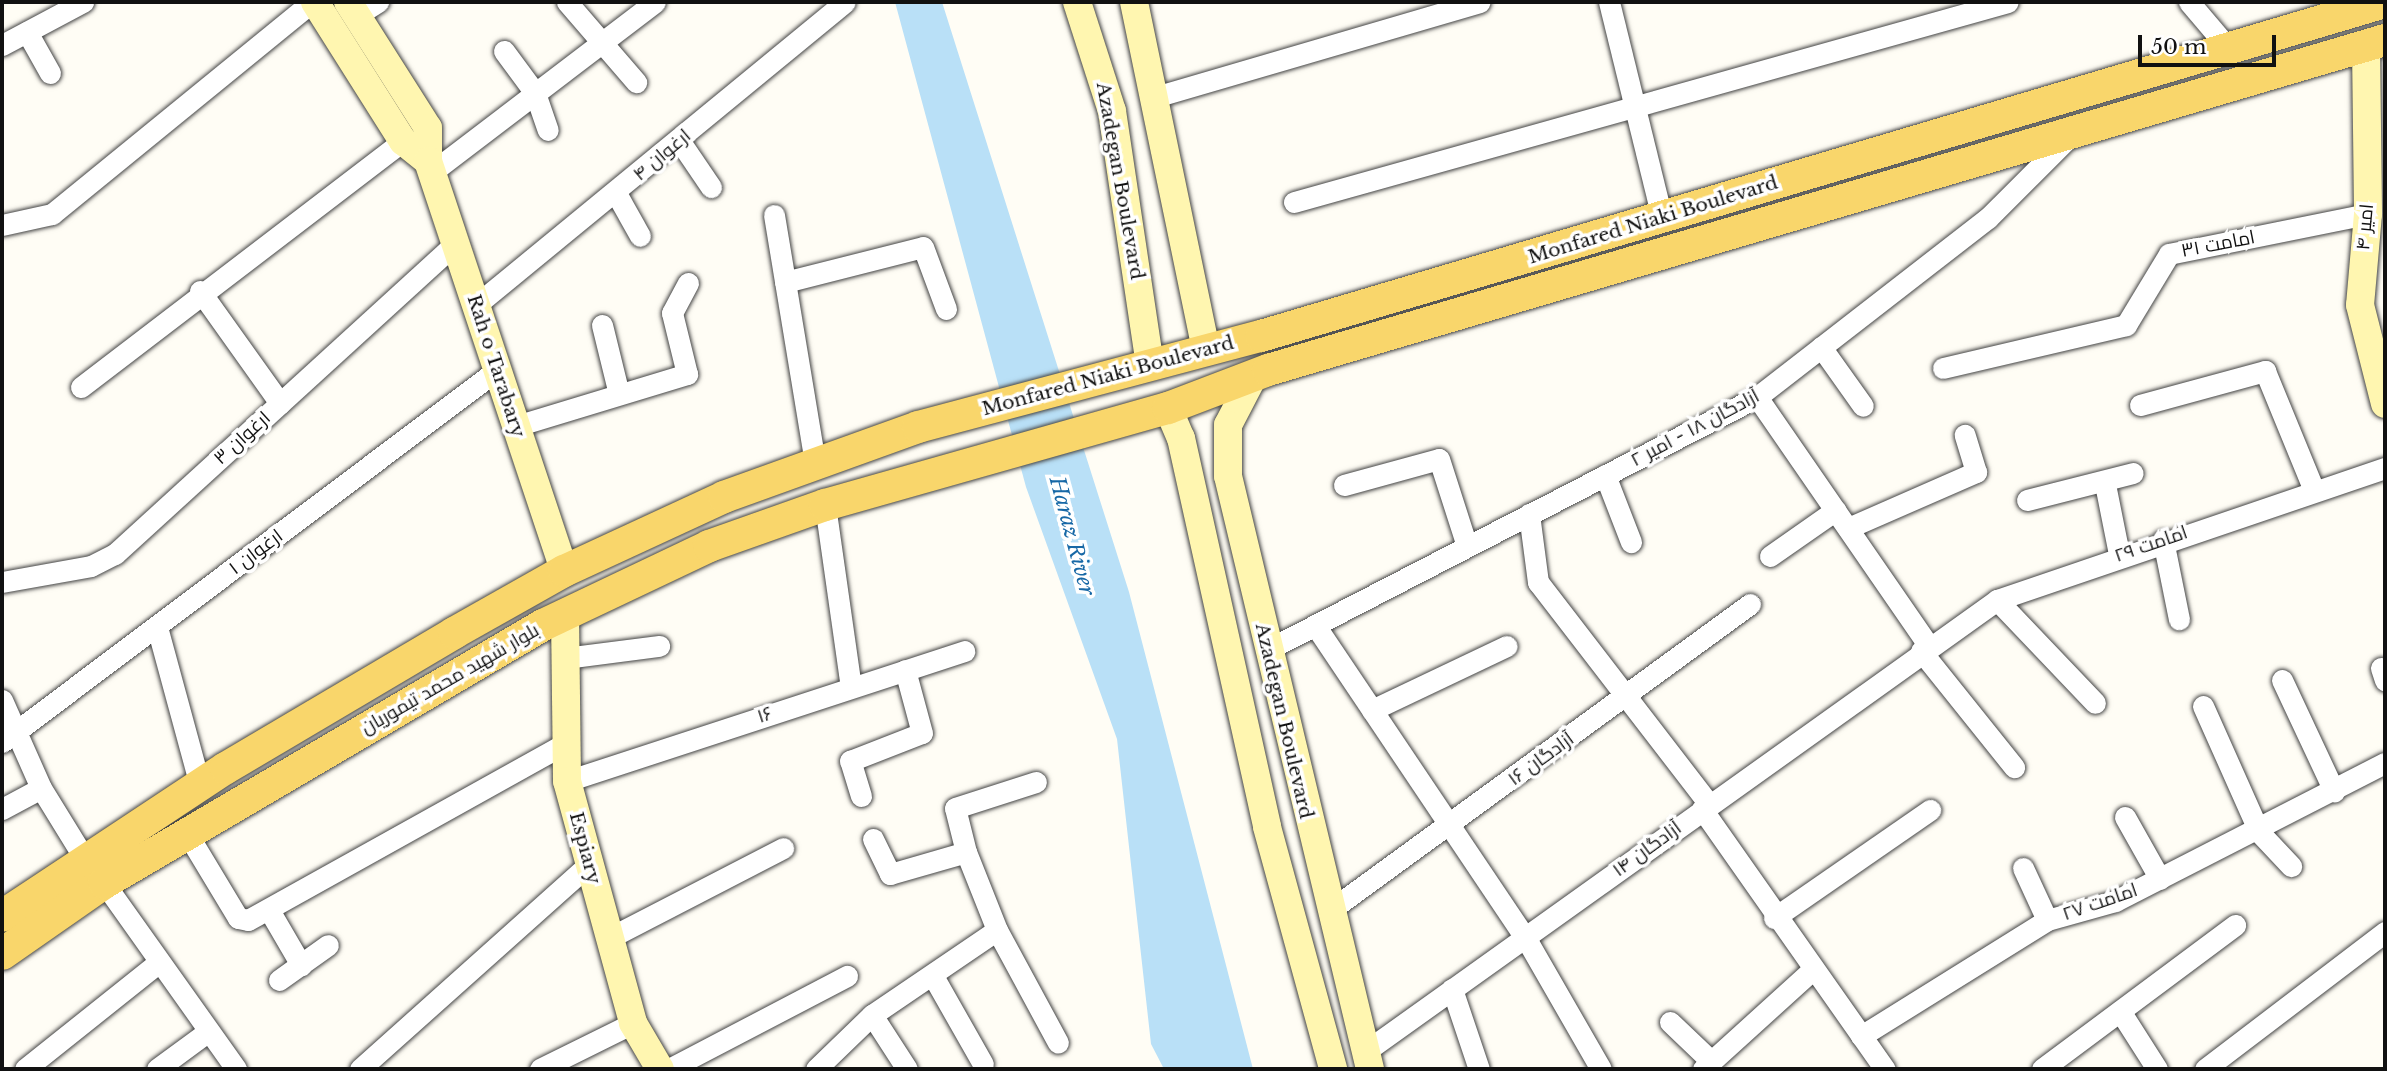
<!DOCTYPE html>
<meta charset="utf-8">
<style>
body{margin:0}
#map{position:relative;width:2387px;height:1071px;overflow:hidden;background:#fffdf5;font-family:"Libre Baskerville",Cairo,serif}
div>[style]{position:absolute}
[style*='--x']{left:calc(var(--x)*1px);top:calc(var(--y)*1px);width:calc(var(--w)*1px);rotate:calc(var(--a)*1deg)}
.water>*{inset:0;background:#b9e0f7}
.roads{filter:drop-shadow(0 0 2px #444) drop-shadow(0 0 2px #444)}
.street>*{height:21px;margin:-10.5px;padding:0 10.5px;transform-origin:10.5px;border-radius:10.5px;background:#fff}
.secondary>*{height:28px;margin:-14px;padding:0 14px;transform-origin:14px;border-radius:14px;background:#fff6b0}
.primary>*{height:32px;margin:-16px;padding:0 16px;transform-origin:16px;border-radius:16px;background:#f9d66b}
span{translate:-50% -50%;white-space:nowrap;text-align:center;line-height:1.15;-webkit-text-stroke:7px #fff;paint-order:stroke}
.street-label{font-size:19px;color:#111}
.water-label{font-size:21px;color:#1768a6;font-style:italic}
.frame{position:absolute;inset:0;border:4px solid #111;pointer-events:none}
.scale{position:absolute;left:2138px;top:35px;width:138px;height:32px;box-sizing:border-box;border:4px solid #111;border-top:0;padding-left:9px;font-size:21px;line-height:24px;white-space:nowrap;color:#111;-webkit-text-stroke:5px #fff;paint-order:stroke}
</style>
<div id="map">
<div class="water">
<div style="clip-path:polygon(895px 2px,942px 2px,1129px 592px,1253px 1069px,1164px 1069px,1151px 1044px,1117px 739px,1026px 487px)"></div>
</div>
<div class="roads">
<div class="street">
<div style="--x:567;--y:2;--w:106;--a:49.2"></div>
<div style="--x:1609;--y:2;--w:221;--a:76.2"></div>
<div style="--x:2189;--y:2;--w:62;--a:49.6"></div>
<div style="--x:357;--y:15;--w:25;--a:-32"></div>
<div style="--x:27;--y:32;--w:47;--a:60.7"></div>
<div style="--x:2;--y:45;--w:92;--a:-28"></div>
<div style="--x:504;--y:51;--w:52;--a:53.6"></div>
<div style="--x:535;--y:93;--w:39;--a:71"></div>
<div style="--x:1155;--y:97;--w:338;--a:-16.3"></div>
<div style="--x:679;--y:140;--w:57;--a:55.8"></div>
<div style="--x:432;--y:172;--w:280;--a:-37.3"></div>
<div style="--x:616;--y:193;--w:49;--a:60.8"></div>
<div style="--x:1294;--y:202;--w:741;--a:-15.65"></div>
<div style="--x:774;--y:215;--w:252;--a:80.6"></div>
<div style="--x:2;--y:225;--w:51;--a:-12.4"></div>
<div style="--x:52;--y:214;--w:335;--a:-39.2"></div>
<div style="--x:785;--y:282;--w:142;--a:-14.2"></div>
<div style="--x:923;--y:247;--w:66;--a:69.6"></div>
<div style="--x:200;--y:291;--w:138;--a:54.5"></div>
<div style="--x:476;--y:305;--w:477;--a:-39.4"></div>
<div style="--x:602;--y:325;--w:71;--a:76.2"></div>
<div style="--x:1821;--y:347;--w:72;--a:54.6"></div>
<div style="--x:1943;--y:368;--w:188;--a:-13.2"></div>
<div style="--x:2126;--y:325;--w:83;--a:-58.8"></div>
<div style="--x:2169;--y:254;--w:203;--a:-11.4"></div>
<div style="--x:81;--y:387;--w:405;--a:-37.4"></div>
<div style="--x:1757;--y:397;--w:303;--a:55.4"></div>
<div style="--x:2140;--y:405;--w:130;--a:-15.2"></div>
<div style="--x:2265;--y:371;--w:126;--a:67.7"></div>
<div style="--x:516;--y:426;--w:179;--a:-16.9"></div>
<div style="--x:687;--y:374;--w:63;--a:-103.8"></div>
<div style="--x:672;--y:313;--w:34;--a:-62"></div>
<div style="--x:1605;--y:475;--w:72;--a:68.8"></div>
<div style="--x:2105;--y:484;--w:71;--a:78.7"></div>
<div style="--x:1344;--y:485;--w:98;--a:-15.3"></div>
<div style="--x:1439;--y:459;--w:91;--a:72.2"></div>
<div style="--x:2027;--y:500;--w:109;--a:-14.3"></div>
<div style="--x:825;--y:505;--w:184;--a:81.9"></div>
<div style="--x:1529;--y:514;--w:69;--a:82.5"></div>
<div style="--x:1538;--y:582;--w:280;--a:52.4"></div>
<div style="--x:1848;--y:528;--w:140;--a:-23.6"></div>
<div style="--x:1976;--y:472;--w:39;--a:-107"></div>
<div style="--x:2163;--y:540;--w:81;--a:78.6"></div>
<div style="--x:1770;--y:556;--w:80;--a:-34.9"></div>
<div style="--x:2;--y:582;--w:90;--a:-10.2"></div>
<div style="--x:91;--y:566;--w:27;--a:-27"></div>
<div style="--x:115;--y:554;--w:462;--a:-42.4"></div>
<div style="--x:1997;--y:600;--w:142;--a:46.4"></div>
<div style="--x:1315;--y:625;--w:376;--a:56.1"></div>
<div style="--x:1525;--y:937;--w:152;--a:60.1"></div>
<div style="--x:157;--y:627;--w:164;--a:74.8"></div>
<div style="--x:1267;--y:650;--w:551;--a:-27.31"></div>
<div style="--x:1757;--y:397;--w:292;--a:-37.8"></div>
<div style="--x:1988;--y:218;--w:117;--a:-45"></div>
<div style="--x:1921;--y:651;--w:149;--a:51.3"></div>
<div style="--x:565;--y:658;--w:95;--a:-7.3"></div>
<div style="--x:2381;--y:668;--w:13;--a:72"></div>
<div style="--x:2282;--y:680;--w:123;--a:64.9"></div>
<div style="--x:2;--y:700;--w:96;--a:66.1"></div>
<div style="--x:41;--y:788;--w:82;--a:58.4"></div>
<div style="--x:2203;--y:706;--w:138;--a:66"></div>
<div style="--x:2259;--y:832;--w:47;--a:46.7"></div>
<div style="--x:1372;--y:710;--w:149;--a:-25.4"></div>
<div style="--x:2;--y:742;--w:619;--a:-36.93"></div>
<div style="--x:567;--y:781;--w:418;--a:-18.1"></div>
<div style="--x:861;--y:796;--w:37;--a:-107"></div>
<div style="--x:850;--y:761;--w:77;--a:-21.3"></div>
<div style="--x:922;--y:733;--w:65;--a:-105.1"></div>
<div style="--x:2;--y:809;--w:44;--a:-28.3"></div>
<div style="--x:1702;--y:809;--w:318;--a:54.9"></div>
<div style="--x:2125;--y:817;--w:71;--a:60.6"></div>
<div style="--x:188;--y:835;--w:97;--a:58.9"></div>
<div style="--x:238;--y:918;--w:10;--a:11"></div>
<div style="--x:248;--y:920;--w:359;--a:-29.1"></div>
<div style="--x:873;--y:839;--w:39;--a:64"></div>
<div style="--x:890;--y:874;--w:79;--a:-16.1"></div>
<div style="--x:966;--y:852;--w:84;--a:68.3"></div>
<div style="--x:997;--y:930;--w:128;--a:61.6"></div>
<div style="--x:966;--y:852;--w:45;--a:-104"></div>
<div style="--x:955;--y:808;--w:85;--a:-17.8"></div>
<div style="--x:2023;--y:868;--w:57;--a:65.2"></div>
<div style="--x:104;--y:883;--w:228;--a:54.6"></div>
<div style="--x:269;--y:910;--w:64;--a:59.8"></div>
<div style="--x:1329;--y:911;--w:521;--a:-36.1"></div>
<div style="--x:1774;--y:918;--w:190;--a:-34.7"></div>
<div style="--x:609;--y:938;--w:196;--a:-27.3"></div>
<div style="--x:933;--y:976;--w:101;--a:60.4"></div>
<div style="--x:279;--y:980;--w:60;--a:-35.5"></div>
<div style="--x:1452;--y:989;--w:84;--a:71.4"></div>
<div style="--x:2120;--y:1011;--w:69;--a:57.5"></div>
<div style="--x:872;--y:1015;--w:64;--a:57.1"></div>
<div style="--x:1670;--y:1022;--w:57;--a:43.6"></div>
<div style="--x:1861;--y:1036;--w:219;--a:-31.9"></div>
<div style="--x:2047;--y:920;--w:71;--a:-15.6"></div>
<div style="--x:2115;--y:901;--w:303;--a:-27.1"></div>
<div style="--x:1366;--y:1051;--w:776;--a:-35.55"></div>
<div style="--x:1997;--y:600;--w:410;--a:-18.8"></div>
<div style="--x:25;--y:1069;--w:170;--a:-38.6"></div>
<div style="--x:157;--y:1069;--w:61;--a:-36.3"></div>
<div style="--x:360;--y:1069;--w:307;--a:-41.8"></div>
<div style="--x:540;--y:1069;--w:104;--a:-26.3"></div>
<div style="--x:669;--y:1069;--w:201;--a:-27.6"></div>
<div style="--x:816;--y:1069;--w:78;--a:-44"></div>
<div style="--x:872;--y:1015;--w:151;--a:-34.2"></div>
<div style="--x:1703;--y:1069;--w:147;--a:-42.2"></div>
<div style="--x:2042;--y:1069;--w:241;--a:-36.7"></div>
<div style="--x:2205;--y:1069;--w:226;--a:-37.3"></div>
</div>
<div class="secondary">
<div style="--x:315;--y:2;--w:165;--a:57.7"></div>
<div style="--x:403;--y:141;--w:32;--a:39"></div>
<div style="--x:348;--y:2;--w:149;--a:57.6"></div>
<div style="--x:428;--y:128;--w:33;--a:90"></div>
<div style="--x:428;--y:161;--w:432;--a:71.6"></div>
<div style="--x:1077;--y:2;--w:114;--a:72.2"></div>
<div style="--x:1112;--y:111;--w:256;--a:81.5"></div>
<div style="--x:1134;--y:2;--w:355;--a:78.3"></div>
<div style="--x:2366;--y:46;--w:168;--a:89.3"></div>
<div style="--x:2368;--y:214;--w:91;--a:95"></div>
<div style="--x:2360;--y:305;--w:102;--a:75.8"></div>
<div style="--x:1254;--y:375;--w:56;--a:117.5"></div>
<div style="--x:1228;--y:425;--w:51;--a:90"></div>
<div style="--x:1228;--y:476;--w:610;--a:76.53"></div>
<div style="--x:1168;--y:408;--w:33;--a:67"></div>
<div style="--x:1181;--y:438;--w:398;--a:77.5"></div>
<div style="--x:1267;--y:827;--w:251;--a:74.7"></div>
<div style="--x:565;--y:615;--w:166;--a:89.3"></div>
<div style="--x:567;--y:781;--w:251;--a:74.7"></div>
<div style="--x:633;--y:1023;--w:53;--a:59.6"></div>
</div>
<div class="primary">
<div style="--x:2;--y:916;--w:268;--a:-33.5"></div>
<div style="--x:226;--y:768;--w:265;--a:-30.6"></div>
<div style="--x:454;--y:633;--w:126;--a:-29.4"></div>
<div style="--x:564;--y:571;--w:176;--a:-24.8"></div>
<div style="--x:724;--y:497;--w:206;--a:-19.8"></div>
<div style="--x:918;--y:427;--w:355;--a:-14.9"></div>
<div style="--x:1261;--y:336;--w:1173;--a:-16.55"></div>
<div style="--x:2;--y:954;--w:124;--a:-34.8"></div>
<div style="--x:104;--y:883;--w:509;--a:-30.44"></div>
<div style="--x:543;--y:625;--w:184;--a:-25.4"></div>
<div style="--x:709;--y:546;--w:123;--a:-19.5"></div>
<div style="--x:825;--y:505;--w:356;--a:-15.8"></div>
<div style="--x:1168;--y:408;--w:107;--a:-20.8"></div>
<div style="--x:1268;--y:370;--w:1165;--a:-16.46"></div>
</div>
</div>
<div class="street-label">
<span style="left:662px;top:155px;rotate:-40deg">ارغوان ۴</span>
<span style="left:1120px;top:181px;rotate:80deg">Azadegan Boulevard</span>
<span style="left:1653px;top:220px;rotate:-17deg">Monfared Niaki Boulevard</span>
<span style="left:2365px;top:227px;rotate:-85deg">امیر ۴</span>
<span style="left:2218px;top:244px;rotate:-11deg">امامت ۳۱</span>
<span style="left:496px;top:366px;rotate:72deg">Rah o Tarabary</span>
<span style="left:1108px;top:376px;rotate:-15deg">Monfared Niaki Boulevard</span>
<span style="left:1695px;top:428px;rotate:-28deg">آزادگان ۱۸ - امیر ۲</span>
<span style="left:242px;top:438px;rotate:-42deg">ارغوان ۳</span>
<span style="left:2151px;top:544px;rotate:-19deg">امامت ۲۹</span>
<span style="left:256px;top:552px;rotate:-37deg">ارغوان ۱</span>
<span style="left:450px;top:679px;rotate:-30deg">بلوار شهید محمد تیموریان</span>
<span style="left:765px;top:715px;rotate:-18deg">۱۶</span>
<span style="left:1284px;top:721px;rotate:77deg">Azadegan Boulevard</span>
<span style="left:1541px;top:759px;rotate:-36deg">آزادگان ۱۶</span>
<span style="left:585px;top:848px;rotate:75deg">Espiary</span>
<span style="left:1647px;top:849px;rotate:-36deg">آزادگان ۱۴</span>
<span style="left:2100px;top:902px;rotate:-19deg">امامت ۲۷</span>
</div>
<div class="water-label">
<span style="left:1072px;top:536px;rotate:75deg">Haraz River</span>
</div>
<div class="frame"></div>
<div class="scale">50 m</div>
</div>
